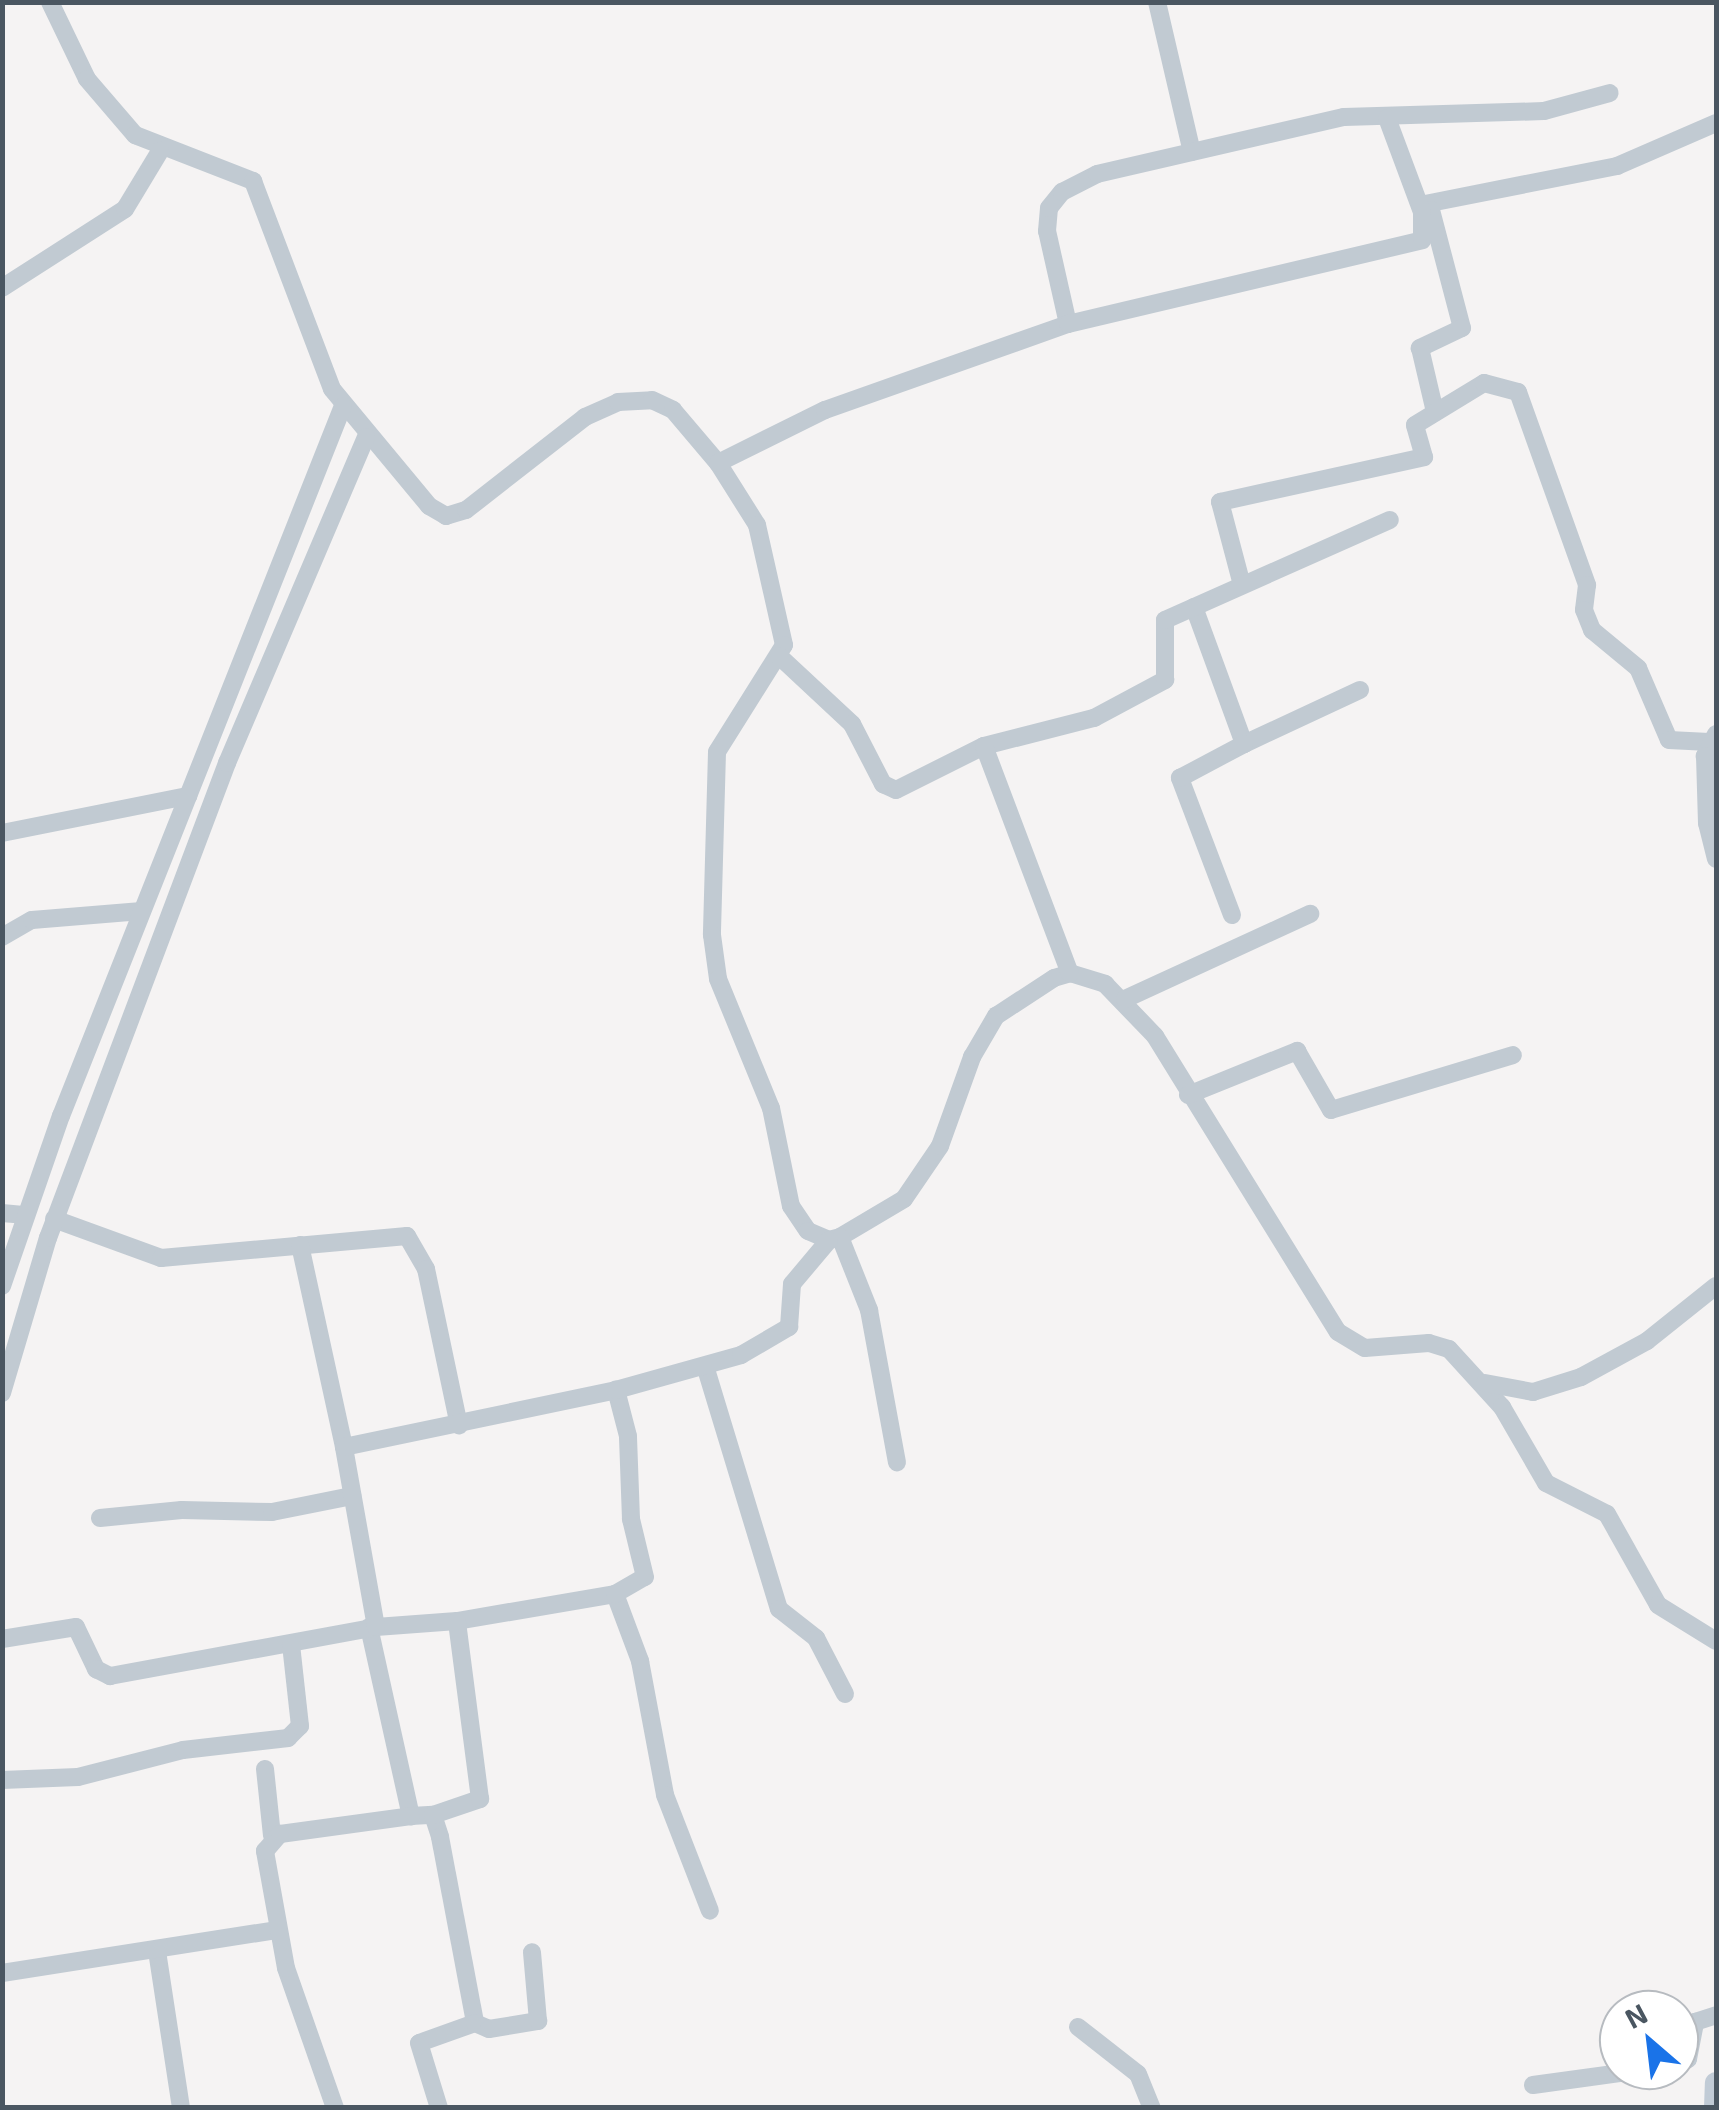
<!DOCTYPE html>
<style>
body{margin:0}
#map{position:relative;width:1719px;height:2110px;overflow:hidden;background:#f5f3f3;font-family:"Exo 2",sans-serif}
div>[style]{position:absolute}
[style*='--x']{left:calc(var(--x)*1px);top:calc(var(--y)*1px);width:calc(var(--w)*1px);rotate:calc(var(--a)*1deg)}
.street>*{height:18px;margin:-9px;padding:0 9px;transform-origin:9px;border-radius:9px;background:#c1cad2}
.secondary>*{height:22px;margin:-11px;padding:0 11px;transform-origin:11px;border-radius:11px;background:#c1cbd6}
span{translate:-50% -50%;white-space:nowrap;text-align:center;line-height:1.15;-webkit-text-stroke:10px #fff;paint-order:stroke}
.frame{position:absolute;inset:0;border:5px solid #4a5661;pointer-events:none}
.north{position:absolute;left:1599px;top:1990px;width:100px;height:100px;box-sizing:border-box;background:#fff;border:2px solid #b7bbc0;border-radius:50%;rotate:332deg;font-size:28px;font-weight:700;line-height:40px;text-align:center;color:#4a5661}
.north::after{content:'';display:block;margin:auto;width:35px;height:45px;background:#1a73e8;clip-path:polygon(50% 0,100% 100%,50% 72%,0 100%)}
</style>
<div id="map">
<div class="street">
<div style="--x:50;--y:2;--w:85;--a:64.3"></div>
<div style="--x:87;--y:79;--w:74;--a:49.4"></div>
<div style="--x:135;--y:135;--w:127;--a:21.3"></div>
<div style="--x:253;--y:181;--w:222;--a:69.2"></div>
<div style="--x:332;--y:389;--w:152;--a:50.3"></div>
<div style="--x:429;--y:506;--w:20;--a:30"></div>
<div style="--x:446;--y:516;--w:21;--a:-17"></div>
<div style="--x:466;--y:510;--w:151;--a:-38"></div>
<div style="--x:585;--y:417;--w:36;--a:-24"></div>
<div style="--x:618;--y:402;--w:34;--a:-3"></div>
<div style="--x:652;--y:400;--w:23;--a:25"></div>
<div style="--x:673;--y:410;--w:70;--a:49.7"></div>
<div style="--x:718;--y:463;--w:73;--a:57.8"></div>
<div style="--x:757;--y:525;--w:123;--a:77.3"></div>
<div style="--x:784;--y:645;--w:126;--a:122.1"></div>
<div style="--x:717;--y:752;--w:183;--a:91.6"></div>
<div style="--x:712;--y:935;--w:44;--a:82.2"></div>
<div style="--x:718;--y:979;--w:139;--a:67.7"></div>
<div style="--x:771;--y:1108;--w:100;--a:78.5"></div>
<div style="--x:791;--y:1206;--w:30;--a:56"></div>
<div style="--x:808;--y:1231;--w:23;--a:23"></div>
<div style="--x:829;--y:1240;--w:11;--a:-15"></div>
<div style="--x:840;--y:1237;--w:74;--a:-30.7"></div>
<div style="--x:904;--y:1199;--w:64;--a:-55.8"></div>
<div style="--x:940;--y:1146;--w:95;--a:-70.2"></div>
<div style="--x:972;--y:1057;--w:48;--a:-59.7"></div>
<div style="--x:996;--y:1016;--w:69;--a:-33.2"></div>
<div style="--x:1054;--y:978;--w:17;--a:-17"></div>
<div style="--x:1070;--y:973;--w:37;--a:17"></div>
<div style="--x:1105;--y:984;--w:72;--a:46.1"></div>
<div style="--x:1155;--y:1036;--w:348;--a:58.3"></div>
<div style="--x:1338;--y:1332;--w:31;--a:31"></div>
<div style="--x:1365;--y:1348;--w:64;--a:-4.5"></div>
<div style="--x:1429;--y:1343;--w:21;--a:17"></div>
<div style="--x:1449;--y:1349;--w:79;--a:47.6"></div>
<div style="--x:1502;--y:1407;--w:88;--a:59.9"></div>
<div style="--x:1546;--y:1483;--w:68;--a:26.9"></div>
<div style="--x:1607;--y:1514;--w:104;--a:60.7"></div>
<div style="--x:1658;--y:1605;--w:68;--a:31.8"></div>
<div style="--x:1157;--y:2;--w:154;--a:76.9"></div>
<div style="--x:1420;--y:205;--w:201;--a:-11.2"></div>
<div style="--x:1617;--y:166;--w:108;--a:-23.5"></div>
<div style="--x:1431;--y:210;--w:122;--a:75.3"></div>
<div style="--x:1462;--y:328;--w:47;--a:154.5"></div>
<div style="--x:1420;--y:348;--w:66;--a:76.8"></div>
<div style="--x:2;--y:288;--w:146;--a:-32.7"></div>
<div style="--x:125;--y:209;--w:68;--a:-58.9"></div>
<div style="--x:1068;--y:324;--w:95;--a:-102.7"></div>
<div style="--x:1047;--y:231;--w:23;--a:-85"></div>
<div style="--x:1049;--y:208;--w:21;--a:-51"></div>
<div style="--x:1062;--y:192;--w:39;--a:-27"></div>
<div style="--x:1097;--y:174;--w:253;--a:-13"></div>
<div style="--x:1344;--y:117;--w:200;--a:-1.7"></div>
<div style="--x:1544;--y:111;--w:68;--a:-15.3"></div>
<div style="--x:718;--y:463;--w:119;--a:-26.4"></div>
<div style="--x:825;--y:410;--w:258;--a:-19.5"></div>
<div style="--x:1068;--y:324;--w:364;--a:-13.3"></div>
<div style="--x:1422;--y:240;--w:28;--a:-90"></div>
<div style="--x:1422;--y:212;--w:100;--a:-110.4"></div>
<div style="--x:1242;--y:585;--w:86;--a:-104.8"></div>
<div style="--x:1220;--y:502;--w:209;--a:-12.4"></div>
<div style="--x:1424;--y:457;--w:33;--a:-106"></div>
<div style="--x:1415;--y:425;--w:81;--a:-31.3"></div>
<div style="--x:1484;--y:383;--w:35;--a:15"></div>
<div style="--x:1518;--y:392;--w:205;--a:70.3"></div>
<div style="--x:1587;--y:585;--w:25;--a:97"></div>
<div style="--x:1584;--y:610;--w:22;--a:68"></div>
<div style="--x:1592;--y:630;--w:60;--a:39.6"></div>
<div style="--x:1638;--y:668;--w:78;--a:66.7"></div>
<div style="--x:1669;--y:740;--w:40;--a:2.9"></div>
<div style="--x:1194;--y:607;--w:146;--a:69.9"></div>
<div style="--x:1244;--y:744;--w:128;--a:-25"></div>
<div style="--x:779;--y:656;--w:100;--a:43"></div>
<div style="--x:852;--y:724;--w:68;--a:62.7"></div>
<div style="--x:883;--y:784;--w:14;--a:25"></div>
<div style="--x:896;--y:790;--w:98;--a:-26.6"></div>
<div style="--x:984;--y:746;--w:114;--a:-14.3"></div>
<div style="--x:1094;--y:718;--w:81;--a:-28.2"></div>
<div style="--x:1165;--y:680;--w:60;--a:-90"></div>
<div style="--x:1165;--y:620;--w:246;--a:-24"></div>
<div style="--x:1716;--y:734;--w:25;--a:117"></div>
<div style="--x:1705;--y:756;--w:67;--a:88.3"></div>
<div style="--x:1707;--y:823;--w:37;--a:76"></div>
<div style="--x:984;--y:746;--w:243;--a:69.3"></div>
<div style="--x:2;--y:833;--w:190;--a:-11.3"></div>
<div style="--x:1232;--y:915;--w:147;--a:-110.8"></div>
<div style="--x:1180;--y:778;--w:72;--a:-28"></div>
<div style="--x:2;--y:937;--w:34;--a:-30"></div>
<div style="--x:32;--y:920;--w:110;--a:-4.7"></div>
<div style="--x:1125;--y:999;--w:204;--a:-24.7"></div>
<div style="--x:1188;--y:1095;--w:118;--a:-22"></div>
<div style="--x:1297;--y:1051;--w:68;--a:60"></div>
<div style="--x:1331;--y:1110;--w:190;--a:-16.8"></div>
<div style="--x:2;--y:1213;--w:24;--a:5"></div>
<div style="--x:54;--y:1219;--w:114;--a:20"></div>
<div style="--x:161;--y:1258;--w:247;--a:-5.1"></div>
<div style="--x:407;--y:1236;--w:38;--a:60"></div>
<div style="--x:426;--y:1269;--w:160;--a:78.1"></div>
<div style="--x:840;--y:1237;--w:79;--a:68.3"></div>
<div style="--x:869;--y:1310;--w:155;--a:79.6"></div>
<div style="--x:300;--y:1245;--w:207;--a:77.7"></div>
<div style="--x:2;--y:1286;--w:180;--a:-70.9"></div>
<div style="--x:61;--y:1116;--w:764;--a:-68.34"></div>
<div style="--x:706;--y:1369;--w:251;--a:73.1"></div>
<div style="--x:779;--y:1609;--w:47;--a:38.1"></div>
<div style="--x:816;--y:1638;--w:63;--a:62.6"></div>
<div style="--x:1485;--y:1383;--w:49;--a:10.6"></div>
<div style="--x:1533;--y:1392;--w:50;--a:-17.4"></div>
<div style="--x:1581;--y:1377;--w:75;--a:-28.6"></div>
<div style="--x:1647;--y:1341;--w:88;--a:-38.6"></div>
<div style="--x:2;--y:1393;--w:162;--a:-73.5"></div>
<div style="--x:48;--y:1238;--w:508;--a:-69.35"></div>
<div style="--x:227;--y:763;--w:354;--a:-66.9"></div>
<div style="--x:100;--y:1518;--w:82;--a:-5.6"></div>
<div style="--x:182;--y:1510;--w:90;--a:1.3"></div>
<div style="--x:272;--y:1512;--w:82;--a:-11.3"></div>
<div style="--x:615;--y:1594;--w:72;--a:69.5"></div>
<div style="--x:640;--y:1661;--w:136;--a:79.4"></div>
<div style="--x:665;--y:1795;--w:124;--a:68.8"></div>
<div style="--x:369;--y:1627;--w:194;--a:77.5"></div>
<div style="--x:411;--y:1816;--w:22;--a:-3"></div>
<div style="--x:433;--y:1815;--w:23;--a:72"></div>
<div style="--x:440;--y:1837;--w:189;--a:79.3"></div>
<div style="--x:475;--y:2023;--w:59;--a:160.3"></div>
<div style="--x:419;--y:2043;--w:68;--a:72.9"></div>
<div style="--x:376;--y:1627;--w:81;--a:-4.2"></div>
<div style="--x:457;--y:1621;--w:160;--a:-9.7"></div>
<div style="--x:615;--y:1594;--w:34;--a:-30"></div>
<div style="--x:645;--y:1577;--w:60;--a:-103.6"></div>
<div style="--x:631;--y:1519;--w:83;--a:-92.1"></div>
<div style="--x:628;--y:1436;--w:48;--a:-104.6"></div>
<div style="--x:2;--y:1639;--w:75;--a:-9.2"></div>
<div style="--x:76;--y:1627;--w:47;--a:64.5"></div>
<div style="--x:96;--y:1669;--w:16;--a:27"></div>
<div style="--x:110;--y:1676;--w:270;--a:-10.4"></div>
<div style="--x:376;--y:1627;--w:183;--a:-100.1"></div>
<div style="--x:344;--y:1447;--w:278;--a:-11.8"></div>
<div style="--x:616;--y:1390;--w:130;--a:-15.6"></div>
<div style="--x:741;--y:1355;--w:56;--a:-30.3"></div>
<div style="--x:789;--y:1327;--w:43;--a:-86"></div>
<div style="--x:792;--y:1284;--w:57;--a:-49.9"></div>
<div style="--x:265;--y:1769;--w:67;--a:84"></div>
<div style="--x:2;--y:1780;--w:76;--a:-2.3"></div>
<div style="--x:78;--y:1777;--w:108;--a:-14.4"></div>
<div style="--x:183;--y:1750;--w:106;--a:-6.5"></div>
<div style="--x:288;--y:1738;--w:17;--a:-45"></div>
<div style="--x:300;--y:1726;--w:82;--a:-96.3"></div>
<div style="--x:433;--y:1815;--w:50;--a:-18.8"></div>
<div style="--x:480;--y:1799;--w:179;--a:-97.4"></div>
<div style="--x:157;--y:1951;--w:159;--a:81.3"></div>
<div style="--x:2;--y:1973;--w:279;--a:-8.9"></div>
<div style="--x:475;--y:2023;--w:15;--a:23"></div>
<div style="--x:489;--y:2029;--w:50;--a:-9.3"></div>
<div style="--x:538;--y:2021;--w:69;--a:-95"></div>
<div style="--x:1078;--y:2027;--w:76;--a:38.1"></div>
<div style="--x:1138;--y:2074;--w:37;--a:68"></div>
<div style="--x:1679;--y:2065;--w:11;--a:-34"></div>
<div style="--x:1688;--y:2059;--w:38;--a:-79"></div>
<div style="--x:1695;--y:2022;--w:22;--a:-18"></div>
<div style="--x:1533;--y:2085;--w:111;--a:-7.8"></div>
<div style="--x:335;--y:2108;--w:148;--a:-109.3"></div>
<div style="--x:286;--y:1968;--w:119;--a:-100.2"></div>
<div style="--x:265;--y:1851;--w:23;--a:-49"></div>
<div style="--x:280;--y:1834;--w:132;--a:-7.8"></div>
</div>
<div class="secondary">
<div style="--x:1715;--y:2108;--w:25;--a:-88"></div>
</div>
<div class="frame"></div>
<div class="north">N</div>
</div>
